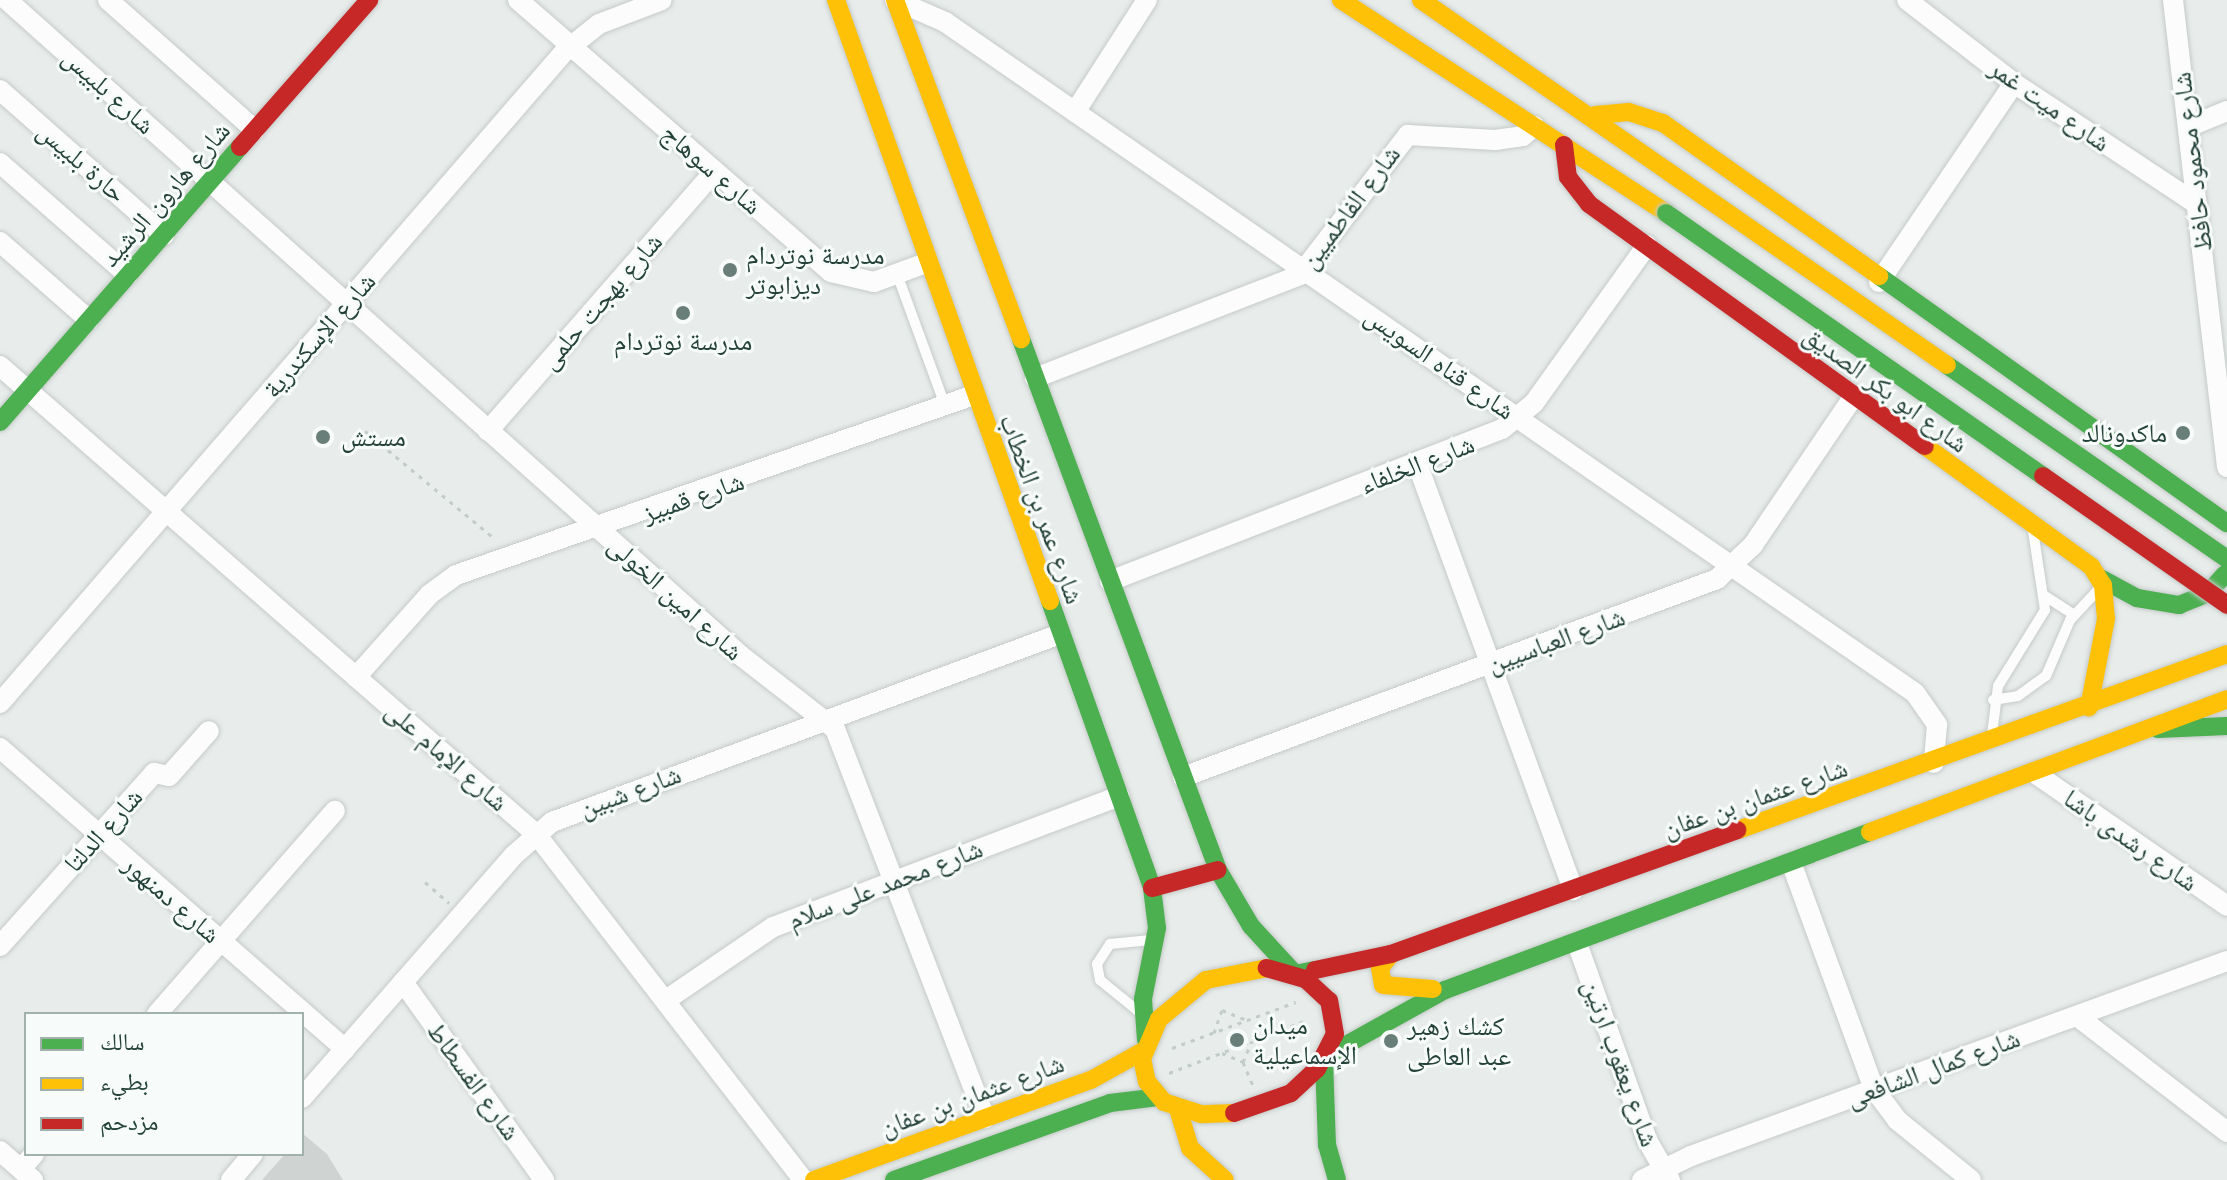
<!DOCTYPE html>
<meta charset="utf-8">
<style>
body{margin:0}
#map{position:relative;width:2227px;height:1180px;overflow:hidden;background:#e8edeb;font-family:Quicksand,"Noto Naskh Arabic",sans-serif}
div>[style]{position:absolute}
[style*='--x']{left:calc(var(--x)*1px);top:calc(var(--y)*1px);width:calc(var(--w)*1px);rotate:calc(var(--a)*1deg)}
.building>*{inset:0;background:#cfd4d2}
.path>*{height:3px;margin-top:-1.5px;transform-origin:0;background:repeating-linear-gradient(90deg,#c3ccca 0 4px,transparent 0 10px)}
.roads{filter:drop-shadow(0 0 2px #c5cac8) drop-shadow(0 0 2px #c5cac8)}
.lane>*{height:10px;margin:-5px;padding:0 5px;transform-origin:5px;border-radius:5px;background:#fcfcfc}
.street>*{height:20px;margin:-10px;padding:0 10px;transform-origin:10px;border-radius:10px;background:#fcfcfc}
.fast>*{height:18px;margin:-9px;padding:0 9px;transform-origin:9px;border-radius:9px;background:#4caf50}
.slow>*{height:18px;margin:-9px;padding:0 9px;transform-origin:9px;border-radius:9px;background:#ffc107}
.jam>*{height:18px;margin:-9px;padding:0 9px;transform-origin:9px;border-radius:9px;background:#c62828}
.bridges{filter:drop-shadow(0 0 2px #c3ccc9) drop-shadow(0 0 2px #c3ccc9)}
.fast-bridge>*{height:18px;margin:-9px;padding:0 9px;transform-origin:9px;border-radius:9px;background:#4caf50}
.jam-bridge>*{height:18px;margin:-9px;padding:0 9px;transform-origin:9px;border-radius:9px;background:#c62828}
.dots>*{width:22px;height:22px;translate:-50% -50%;box-sizing:border-box;border:4px solid #f7fbf9;border-radius:50%}
span{translate:-50% -50%;white-space:nowrap;text-align:center;line-height:1.15;-webkit-text-stroke:6px #f7fbf9;paint-order:stroke}
.street-label{font-size:26px;color:#24423a}
.poi-label{font-size:26px;color:#24423a}
.left{translate:0 -50%;text-align:left}
.right{translate:-100% -50%;text-align:right}
.legend{position:absolute;left:24px;top:1012px;width:280px;height:144px;box-sizing:border-box;background:#f7fbf9;border:2px solid #a3b1ad;margin:0;padding:10px 14px;list-style:none;font-size:24px;color:#24423a}
.legend li{display:flex;align-items:center;gap:16px;height:40px}
.legend b{width:40px;border:2px solid #a3b1ad}
</style>
<div id="map">
<div class="building">
<div style="clip-path:polygon(302px 1133px,327px 1154px,343px 1180px,262px 1180px,285px 1154px,302px 1154px)"></div>
</div>
<div class="path">
<div style="--x:365;--y:431;--w:169;--a:39.7"></div>
<div style="--x:425;--y:882;--w:32;--a:41"></div>
<div style="--x:1214;--y:1033;--w:24;--a:-71"></div>
<div style="--x:1222;--y:1010;--w:27;--a:22"></div>
<div style="--x:1172;--y:1048;--w:132;--a:-20.4"></div>
<div style="--x:1222;--y:1053;--w:23;--a:23"></div>
<div style="--x:1243;--y:1062;--w:23;--a:-67"></div>
<div style="--x:1243;--y:1062;--w:25;--a:67"></div>
<div style="--x:1169;--y:1073;--w:148;--a:-21"></div>
</div>
<div class="roads">
<div class="lane">
<div style="--x:897;--y:274;--w:140;--a:69.9"></div>
<div style="--x:2045;--y:596;--w:35;--a:33"></div>
<div style="--x:1993;--y:700;--w:25;--a:-9"></div>
<div style="--x:2018;--y:696;--w:34;--a:-36"></div>
<div style="--x:2046;--y:676;--w:61;--a:-66.8"></div>
<div style="--x:2070;--y:620;--w:41;--a:-47"></div>
<div style="--x:1992;--y:735;--w:49;--a:-83"></div>
<div style="--x:1998;--y:686;--w:89;--a:-58.3"></div>
<div style="--x:2045;--y:610;--w:80;--a:-98.6"></div>
<div style="--x:1138;--y:1011;--w:49;--a:-140.8"></div>
<div style="--x:1100;--y:980;--w:16;--a:-101"></div>
<div style="--x:1097;--y:964;--w:24;--a:-57"></div>
<div style="--x:1110;--y:944;--w:41;--a:-5.6"></div>
</div>
<div class="street">
<div style="--x:7;--y:0;--w:983;--a:41.78"></div>
<div style="--x:740;--y:655;--w:120;--a:37.9"></div>
<div style="--x:835;--y:729;--w:417;--a:68.9"></div>
<div style="--x:108;--y:0;--w:196;--a:41.5"></div>
<div style="--x:518;--y:0;--w:415;--a:41"></div>
<div style="--x:831;--y:272;--w:44;--a:13.1"></div>
<div style="--x:874;--y:282;--w:55;--a:-20.1"></div>
<div style="--x:895;--y:0;--w:55;--a:23.7"></div>
<div style="--x:945;--y:22;--w:1179;--a:34.67"></div>
<div style="--x:1915;--y:693;--w:39;--a:55"></div>
<div style="--x:1937;--y:725;--w:38;--a:95"></div>
<div style="--x:1907;--y:0;--w:135;--a:37.8"></div>
<div style="--x:2014;--y:83;--w:219;--a:33.5"></div>
<div style="--x:2173;--y:0;--w:470;--a:83.4"></div>
<div style="--x:0;--y:90;--w:219;--a:41.5"></div>
<div style="--x:1075;--y:112;--w:133;--a:-57.3"></div>
<div style="--x:2188;--y:127;--w:42;--a:-22.3"></div>
<div style="--x:0;--y:163;--w:170;--a:41.2"></div>
<div style="--x:0;--y:242;--w:118;--a:41.2"></div>
<div style="--x:1879;--y:282;--w:240;--a:-55.8"></div>
<div style="--x:0;--y:366;--w:712;--a:41.13"></div>
<div style="--x:536;--y:834;--w:437;--a:52.3"></div>
<div style="--x:1035;--y:378;--w:284;--a:-21.2"></div>
<div style="--x:1300;--y:275;--w:177;--a:-52.4"></div>
<div style="--x:1408;--y:135;--w:87;--a:3.3"></div>
<div style="--x:1495;--y:140;--w:28;--a:-8"></div>
<div style="--x:1523;--y:136;--w:15;--a:-42"></div>
<div style="--x:488;--y:431;--w:345;--a:-48.9"></div>
<div style="--x:1417;--y:463;--w:455;--a:69.9"></div>
<div style="--x:1110;--y:581;--w:420;--a:-21.2"></div>
<div style="--x:1502;--y:429;--w:41;--a:-39.1"></div>
<div style="--x:1534;--y:403;--w:194;--a:-54.4"></div>
<div style="--x:356;--y:677;--w:111;--a:-48.3"></div>
<div style="--x:430;--y:594;--w:32;--a:-36"></div>
<div style="--x:456;--y:575;--w:548;--a:-19.16"></div>
<div style="--x:0;--y:703;--w:863;--a:-49.09"></div>
<div style="--x:565;--y:51;--w:43;--a:-38.5"></div>
<div style="--x:599;--y:24;--w:67;--a:-20.9"></div>
<div style="--x:0;--y:748;--w:458;--a:41.1"></div>
<div style="--x:2036;--y:774;--w:232;--a:34.6"></div>
<div style="--x:1183;--y:777;--w:570;--a:-20.34"></div>
<div style="--x:1717;--y:579;--w:50;--a:-43.4"></div>
<div style="--x:1753;--y:545;--w:176;--a:-55.9"></div>
<div style="--x:1792;--y:865;--w:239;--a:69.9"></div>
<div style="--x:1874;--y:1089;--w:39;--a:53"></div>
<div style="--x:1897;--y:1120;--w:95;--a:39"></div>
<div style="--x:1577;--y:943;--w:209;--a:70.4"></div>
<div style="--x:1647;--y:1140;--w:46;--a:60.1"></div>
<div style="--x:0;--y:946;--w:232;--a:-48.3"></div>
<div style="--x:154;--y:773;--w:15;--a:11"></div>
<div style="--x:169;--y:776;--w:60;--a:-48.4"></div>
<div style="--x:403;--y:982;--w:243;--a:54.5"></div>
<div style="--x:666;--y:1000;--w:130;--a:-34.3"></div>
<div style="--x:773;--y:927;--w:370;--a:-20.7"></div>
<div style="--x:157;--y:1014;--w:270;--a:-48.8"></div>
<div style="--x:2077;--y:1016;--w:190;--a:37.7"></div>
<div style="--x:302;--y:1098;--w:322;--a:-48.9"></div>
<div style="--x:514;--y:855;--w:50;--a:-41"></div>
<div style="--x:552;--y:822;--w:542;--a:-20.31"></div>
<div style="--x:0;--y:1151;--w:44;--a:41.3"></div>
<div style="--x:21;--y:1169;--w:20;--a:-49"></div>
<div style="--x:231;--y:1180;--w:34;--a:-50"></div>
<div style="--x:1642;--y:1180;--w:55;--a:-26.1"></div>
<div style="--x:1691;--y:1156;--w:570;--a:-19.99"></div>
</div>
<div class="fast">
<div style="--x:1879;--y:276;--w:427;--a:35.4"></div>
<div style="--x:1021;--y:339;--w:566;--a:69.65"></div>
<div style="--x:1218;--y:870;--w:65;--a:59.5"></div>
<div style="--x:1251;--y:926;--w:65;--a:47.5"></div>
<div style="--x:1295;--y:974;--w:20;--a:-11"></div>
<div style="--x:1947;--y:365;--w:341;--a:34.7"></div>
<div style="--x:0;--y:422;--w:365;--a:-48.9"></div>
<div style="--x:2100;--y:578;--w:42;--a:28.4"></div>
<div style="--x:2137;--y:598;--w:43;--a:9.5"></div>
<div style="--x:2179;--y:605;--w:31;--a:-22"></div>
<div style="--x:2208;--y:593;--w:25;--a:-48"></div>
<div style="--x:1050;--y:601;--w:305;--a:70.4"></div>
<div style="--x:1152;--y:888;--w:40;--a:82.9"></div>
<div style="--x:1157;--y:928;--w:72;--a:101.2"></div>
<div style="--x:1143;--y:999;--w:41;--a:85.8"></div>
<div style="--x:2158;--y:729;--w:69;--a:-2.5"></div>
<div style="--x:1328;--y:1055;--w:134;--a:-29.1"></div>
<div style="--x:1445;--y:990;--w:453;--a:-20.4"></div>
<div style="--x:1324;--y:1060;--w:85;--a:88"></div>
<div style="--x:1327;--y:1145;--w:36;--a:74"></div>
<div style="--x:894;--y:1180;--w:229;--a:-19.6"></div>
<div style="--x:1110;--y:1103;--w:48;--a:-7.1"></div>
</div>
<div class="slow">
<div style="--x:836;--y:0;--w:638;--a:70.4"></div>
<div style="--x:895;--y:0;--w:362;--a:69.6"></div>
<div style="--x:1341;--y:0;--w:389;--a:33.2"></div>
<div style="--x:1421;--y:0;--w:640;--a:34.76"></div>
<div style="--x:1595;--y:115;--w:34;--a:-5"></div>
<div style="--x:1629;--y:112;--w:36;--a:18"></div>
<div style="--x:1663;--y:123;--w:265;--a:35.3"></div>
<div style="--x:1925;--y:446;--w:205;--a:35.9"></div>
<div style="--x:2091;--y:566;--w:22;--a:58"></div>
<div style="--x:2103;--y:585;--w:34;--a:85"></div>
<div style="--x:2106;--y:619;--w:90;--a:100.9"></div>
<div style="--x:1738;--y:830;--w:520;--a:-19.79"></div>
<div style="--x:1870;--y:832;--w:381;--a:-20.4"></div>
<div style="--x:1391;--y:954;--w:18;--a:128"></div>
<div style="--x:1380;--y:968;--w:17;--a:80"></div>
<div style="--x:1383;--y:985;--w:50;--a:4.6"></div>
<div style="--x:1178;--y:1109;--w:41;--a:72.9"></div>
<div style="--x:1190;--y:1148;--w:47;--a:42.4"></div>
<div style="--x:1234;--y:1113;--w:33;--a:178"></div>
<div style="--x:1201;--y:1114;--w:39;--a:-162"></div>
<div style="--x:1164;--y:1102;--w:26;--a:-130"></div>
<div style="--x:1147;--y:1082;--w:24;--a:-102"></div>
<div style="--x:1142;--y:1059;--w:43;--a:-67"></div>
<div style="--x:1159;--y:1019;--w:61;--a:-39.7"></div>
<div style="--x:1206;--y:980;--w:62;--a:-11.1"></div>
<div style="--x:814;--y:1180;--w:294;--a:-19.9"></div>
<div style="--x:1091;--y:1080;--w:60;--a:-29.1"></div>
</div>
<div class="jam">
<div style="--x:1564;--y:145;--w:32;--a:83"></div>
<div style="--x:1568;--y:177;--w:34;--a:52"></div>
<div style="--x:1589;--y:204;--w:414;--a:35.8"></div>
<div style="--x:240;--y:147;--w:196;--a:-48.7"></div>
<div style="--x:1152;--y:888;--w:68;--a:-15.3"></div>
<div style="--x:1315;--y:970;--w:78;--a:-11.9"></div>
<div style="--x:1391;--y:954;--w:368;--a:-19.7"></div>
<div style="--x:1234;--y:1113;--w:60;--a:-19.3"></div>
<div style="--x:1291;--y:1093;--w:35;--a:-43"></div>
<div style="--x:1317;--y:1069;--w:39;--a:-63"></div>
<div style="--x:1335;--y:1034;--w:34;--a:-100"></div>
<div style="--x:1329;--y:1001;--w:33;--a:-137"></div>
<div style="--x:1305;--y:979;--w:40;--a:-164"></div>
</div>
</div>
<div class="bridges">
<div class="fast-bridge">
<div style="--x:1666;--y:213;--w:460;--a:34.9"></div>
</div>
<div class="jam-bridge">
<div style="--x:2043;--y:476;--w:225;--a:35"></div>
</div>
</div>
<div class="dots">
<div style="left:730px;top:270px;background:#697e78"></div>
<div style="left:683px;top:313px;background:#697e78"></div>
<div style="left:2183px;top:433px;background:#697e78"></div>
<div style="left:323px;top:437px;background:#697e78"></div>
<div style="left:1237px;top:1040px;background:#697e78"></div>
<div style="left:1391px;top:1041px;background:#697e78"></div>
</div>
<div class="street-label">
<span style="left:109px;top:91px;rotate:42deg">شارع بلبيس</span>
<span style="left:2050px;top:105px;rotate:35deg">شارع ميت غمر</span>
<span style="left:82px;top:162px;rotate:41deg">حارة بلبيس</span>
<span style="left:2192px;top:162px;rotate:-97deg">شارع محمود حافظ</span>
<span style="left:712px;top:169px;rotate:41deg">شارع سوهاج</span>
<span style="left:165px;top:194px;rotate:-49deg">شارع هارون الرشيد</span>
<span style="left:1350px;top:207px;rotate:-53deg">شارع الفاطميين</span>
<span style="left:601px;top:301px;rotate:-49deg">شارع بهجت حلمى</span>
<span style="left:319px;top:335px;rotate:-49deg">شارع الإسكندرية</span>
<span style="left:1440px;top:363px;rotate:35deg">شارع قناه السويس</span>
<span style="left:1886px;top:389px;rotate:36deg">شارع ابو بكر الصديق</span>
<span style="left:1417px;top:464px;rotate:-21deg">شارع الخلفاء</span>
<span style="left:693px;top:497px;rotate:-19deg">شارع قمبيز</span>
<span style="left:1042px;top:509px;rotate:70deg">شارع عمر بن الخطاب</span>
<span style="left:676px;top:598px;rotate:42deg">شارع امين الخولى</span>
<span style="left:1556px;top:640px;rotate:-20deg">شارع العباسيين</span>
<span style="left:447px;top:756px;rotate:41deg">شارع الإمام على</span>
<span style="left:630px;top:791px;rotate:-20deg">شارع شبين</span>
<span style="left:1755px;top:798px;rotate:-19deg">شارع عثمان بن عفان</span>
<span style="left:103px;top:830px;rotate:-48deg">شارع الدلتا</span>
<span style="left:2131px;top:840px;rotate:35deg">شارع رشدى باشا</span>
<span style="left:885px;top:884px;rotate:-21deg">شارع محمد على سلام</span>
<span style="left:172px;top:899px;rotate:41deg">شارع دمنهور</span>
<span style="left:1621px;top:1063px;rotate:70deg">شارع يعقوب ارتين</span>
<span style="left:1933px;top:1068px;rotate:-20deg">شارع كمال الشافعى</span>
<span style="left:474px;top:1081px;rotate:54deg">شارع الفسطاط</span>
<span style="left:972px;top:1095px;rotate:-20deg">شارع عثمان بن عفان</span>
</div>
<div class="poi-label">
<span class="left" style="left:746px;top:270px">مدرسة نوتردام<br>ديزابوتر</span>
<span style="left:683px;top:341px">مدرسة نوتردام</span>
<span class="right" style="left:2167px;top:433px">ماكدونالد</span>
<span class="left" style="left:341px;top:437px">مستش</span>
<span class="left" style="left:1253px;top:1040px">ميدان<br>الإسماعيلية</span>
<span class="left" style="left:1407px;top:1041px">كشك زهير<br>عبد العاطى</span>
</div>
<ul class="legend">
<li><b style="height:10px;background:#4caf50"></b>سالك</li>
<li><b style="height:10px;background:#ffc107"></b>بطيء</li>
<li><b style="height:10px;background:#c62828"></b>مزدحم</li>
</ul>
</div>
